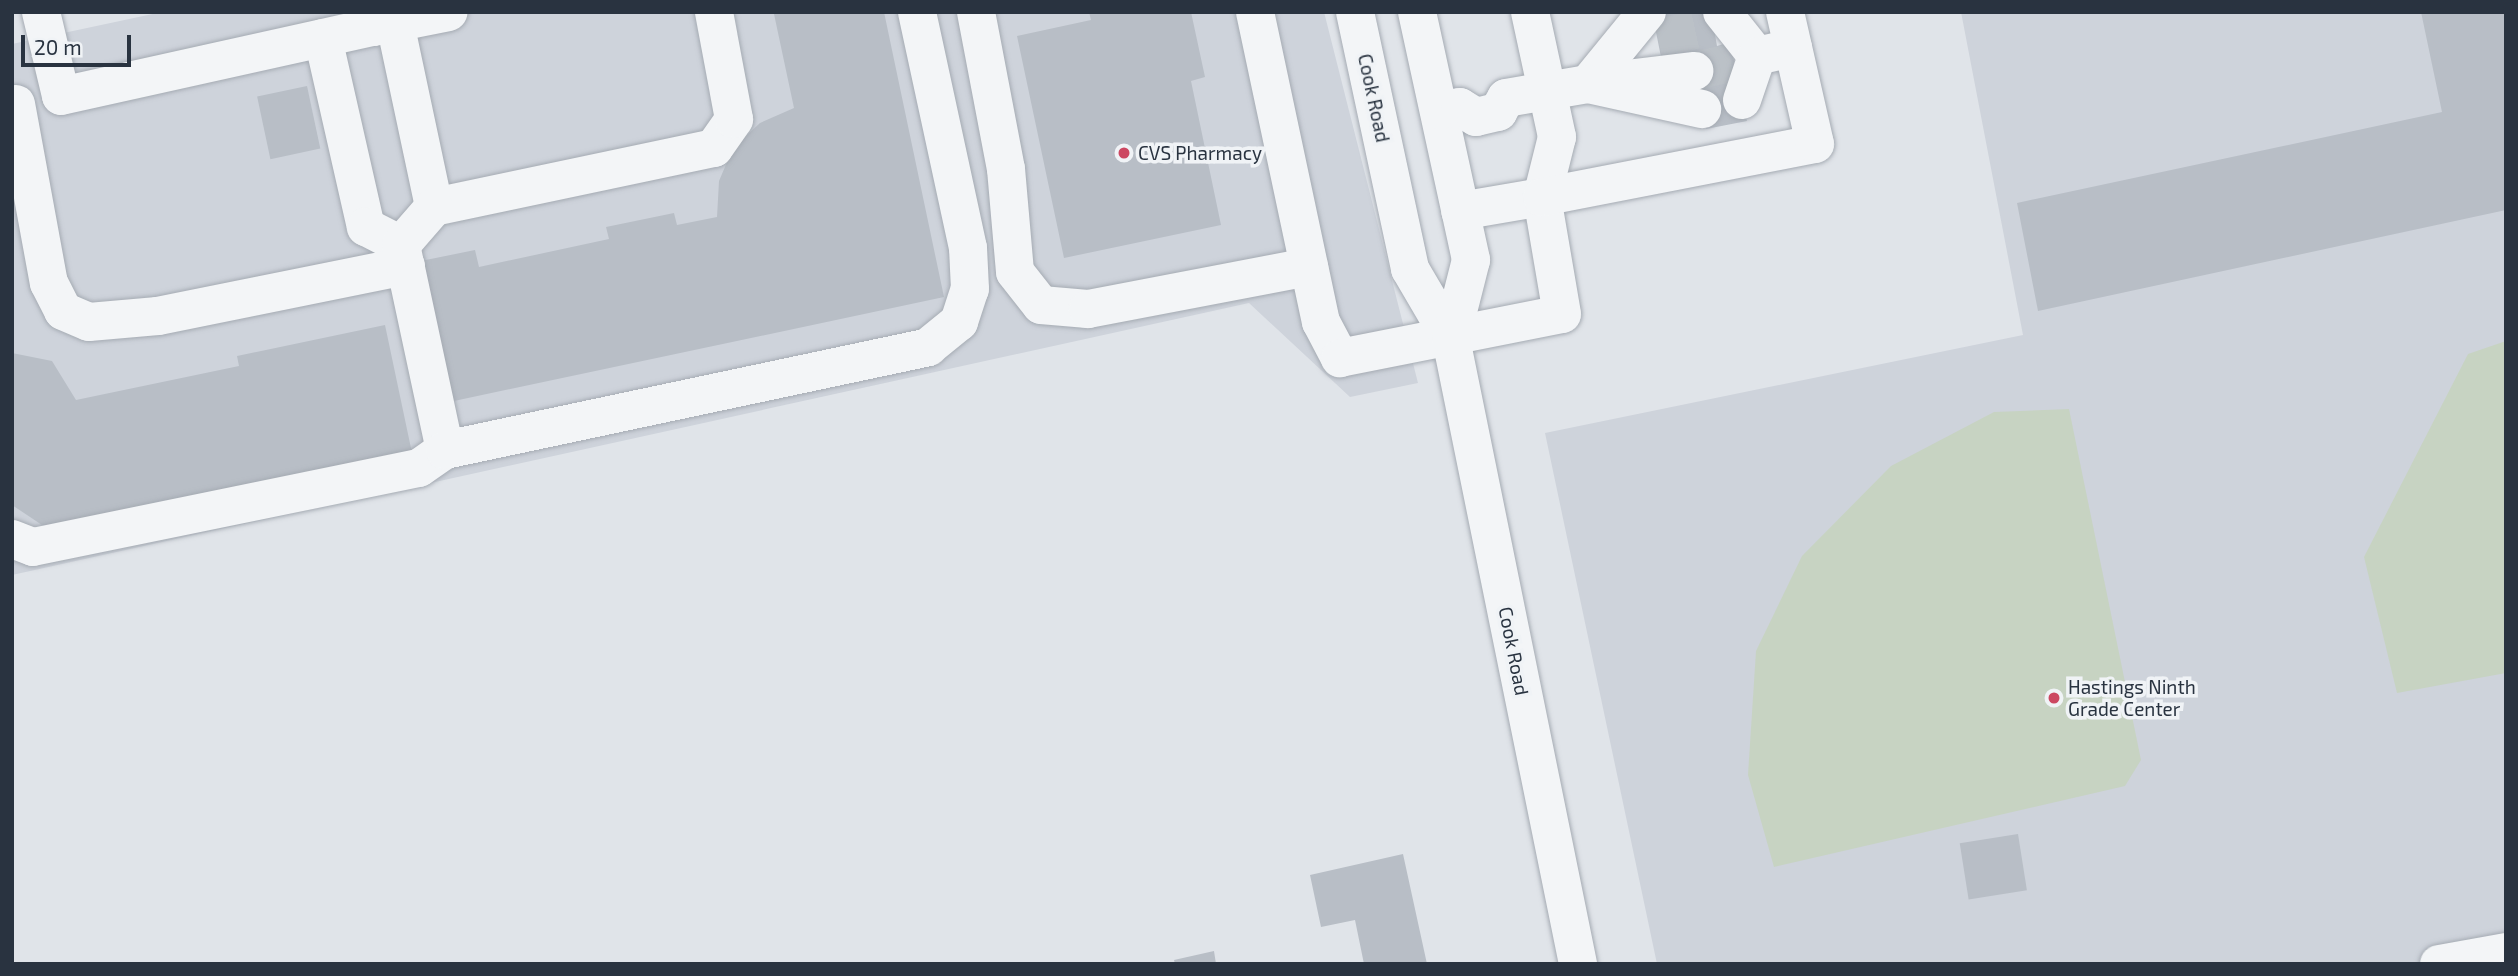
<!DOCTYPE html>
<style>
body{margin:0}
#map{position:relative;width:2518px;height:976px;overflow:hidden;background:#e0e4e9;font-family:"Exo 2",sans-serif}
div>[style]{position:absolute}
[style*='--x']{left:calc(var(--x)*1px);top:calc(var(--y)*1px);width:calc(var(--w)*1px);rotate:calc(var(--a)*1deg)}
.built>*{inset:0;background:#ced3db}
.green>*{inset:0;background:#c7d3c2}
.building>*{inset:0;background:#b8bec6;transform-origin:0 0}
.minor-tunnel>*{height:38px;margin-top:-19px;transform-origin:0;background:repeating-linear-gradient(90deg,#bbc1c7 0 38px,transparent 0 57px)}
.roads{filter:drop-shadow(0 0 2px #a5abb3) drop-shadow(0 0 2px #a5abb3)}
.minor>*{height:38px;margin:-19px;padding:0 19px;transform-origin:19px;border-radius:19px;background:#f3f5f7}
.dots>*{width:19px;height:19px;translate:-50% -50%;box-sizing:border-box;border:4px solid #f0f3f6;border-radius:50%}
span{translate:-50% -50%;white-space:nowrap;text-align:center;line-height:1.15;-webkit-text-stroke:7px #f0f3f6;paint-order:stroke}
.street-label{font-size:19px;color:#293340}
.poi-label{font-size:19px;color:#293340}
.left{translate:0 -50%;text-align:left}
.frame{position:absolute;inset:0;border:14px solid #293340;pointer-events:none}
.scale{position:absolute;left:21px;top:35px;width:110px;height:32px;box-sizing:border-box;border:4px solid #293340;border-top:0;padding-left:9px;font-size:21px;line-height:24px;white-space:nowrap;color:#293340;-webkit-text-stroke:5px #f0f3f6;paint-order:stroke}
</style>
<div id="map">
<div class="built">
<div style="clip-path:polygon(162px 12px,1324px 12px,1418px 383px,1350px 397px,1249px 303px,12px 575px,12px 44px)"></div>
<div style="clip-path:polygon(1961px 12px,2506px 12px,2506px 964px,1657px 964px,1545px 433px,2023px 335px)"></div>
</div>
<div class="green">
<div style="clip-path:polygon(2506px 341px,2506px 673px,2397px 693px,2364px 557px,2468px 354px)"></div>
<div style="clip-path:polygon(2069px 409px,2141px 760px,2125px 786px,1774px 867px,1748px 775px,1756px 651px,1802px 556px,1891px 466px,1994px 412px)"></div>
</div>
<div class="building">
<div style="clip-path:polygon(884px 12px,944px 297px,454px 401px,416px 262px,475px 250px,479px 267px,609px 239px,606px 227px,674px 213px,677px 225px,717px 217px,719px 181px,733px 148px,760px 123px,794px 108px,774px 14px)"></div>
<div style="clip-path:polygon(1089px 12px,1191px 12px,1205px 77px,1191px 81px,1221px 225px,1064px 258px,1017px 36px,1091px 20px)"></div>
<div style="clip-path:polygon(1652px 12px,1711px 12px,1717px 46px,1730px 42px,1747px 121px,1706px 129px,1691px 56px,1662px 62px)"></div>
<div style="clip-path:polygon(2421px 12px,2506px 12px,2506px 210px,2038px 311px,2017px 203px,2442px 112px)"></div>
<div style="left:307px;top:86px;width:64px;height:51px;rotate:78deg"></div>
<div style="clip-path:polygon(385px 325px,412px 453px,48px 529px,12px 505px,12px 353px,52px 361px,76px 400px,239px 366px,237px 356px)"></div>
<div style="left:2018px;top:834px;width:57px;height:59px;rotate:81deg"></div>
<div style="clip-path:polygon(1403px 854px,1427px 964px,1364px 964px,1355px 920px,1321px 927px,1310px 875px)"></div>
<div style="clip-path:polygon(1214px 951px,1216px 964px,1175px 964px,1174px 960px)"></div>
</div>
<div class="minor-tunnel">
<div style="--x:1658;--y:38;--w:56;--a:-12.3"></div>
<div style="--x:1694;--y:71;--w:42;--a:-12.4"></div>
</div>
<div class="roads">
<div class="minor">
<div style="--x:41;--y:12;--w:86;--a:76.6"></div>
<div style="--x:61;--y:96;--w:320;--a:-12.5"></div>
<div style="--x:373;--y:27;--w:16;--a:-105"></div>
<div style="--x:976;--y:12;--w:160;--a:79.2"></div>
<div style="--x:1006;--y:169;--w:103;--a:85"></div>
<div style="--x:1015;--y:272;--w:42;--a:51.8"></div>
<div style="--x:1041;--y:305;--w:47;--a:4.9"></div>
<div style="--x:1088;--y:309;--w:225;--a:-10.8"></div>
<div style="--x:1255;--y:12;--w:317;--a:78"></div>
<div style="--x:1321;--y:322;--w:41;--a:62.2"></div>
<div style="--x:1340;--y:358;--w:226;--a:-11.2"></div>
<div style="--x:1562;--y:314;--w:119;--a:-99.7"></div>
<div style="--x:1542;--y:197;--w:83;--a:170.3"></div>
<div style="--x:1355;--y:12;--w:263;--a:77.9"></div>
<div style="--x:1410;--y:269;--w:81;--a:59.6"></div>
<div style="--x:1451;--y:339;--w:638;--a:78.51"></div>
<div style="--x:1417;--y:12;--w:254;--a:77.7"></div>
<div style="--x:1471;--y:260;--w:81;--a:104.2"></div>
<div style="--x:1530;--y:12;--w:128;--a:77.8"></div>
<div style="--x:1557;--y:137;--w:62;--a:104"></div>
<div style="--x:1542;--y:197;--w:278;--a:-11"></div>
<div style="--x:1815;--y:144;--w:135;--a:-102.8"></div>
<div style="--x:1722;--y:12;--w:56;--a:51.5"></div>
<div style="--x:395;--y:23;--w:188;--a:78"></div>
<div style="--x:434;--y:207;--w:286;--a:-11.9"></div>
<div style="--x:714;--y:148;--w:35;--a:-55"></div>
<div style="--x:734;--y:119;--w:109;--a:-100.6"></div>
<div style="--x:373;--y:27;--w:77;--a:-11.2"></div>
<div style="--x:323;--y:38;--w:194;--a:77.2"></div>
<div style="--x:366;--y:227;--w:39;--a:27"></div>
<div style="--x:1618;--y:80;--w:77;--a:-6.8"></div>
<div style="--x:1588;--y:84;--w:93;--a:-50.7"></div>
<div style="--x:1742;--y:100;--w:46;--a:-71.2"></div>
<div style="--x:1757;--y:56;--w:37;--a:-13"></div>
<div style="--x:16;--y:104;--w:182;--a:79.6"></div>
<div style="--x:49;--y:283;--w:31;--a:63"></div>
<div style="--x:63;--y:311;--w:28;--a:23"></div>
<div style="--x:89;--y:322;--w:69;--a:-5"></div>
<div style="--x:158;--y:316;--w:253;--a:-11.4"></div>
<div style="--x:1439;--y:110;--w:21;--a:-8"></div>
<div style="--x:1460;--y:107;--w:19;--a:32"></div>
<div style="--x:1476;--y:117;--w:23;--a:-13"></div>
<div style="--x:1498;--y:112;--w:16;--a:-60"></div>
<div style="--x:1506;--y:98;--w:83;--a:-9.7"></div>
<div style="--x:1588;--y:84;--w:117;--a:12.4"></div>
<div style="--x:434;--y:207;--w:50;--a:131"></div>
<div style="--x:401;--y:245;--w:210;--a:77.9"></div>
<div style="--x:12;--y:539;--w:22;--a:21"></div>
<div style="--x:33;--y:547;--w:394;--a:-11.6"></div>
<div style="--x:419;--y:468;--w:32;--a:-35"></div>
<div style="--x:445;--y:450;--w:494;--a:-12"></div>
<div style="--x:928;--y:347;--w:40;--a:-39"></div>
<div style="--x:959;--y:322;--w:35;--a:-72"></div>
<div style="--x:970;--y:289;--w:41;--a:-92.8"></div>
<div style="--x:968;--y:248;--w:241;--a:-102.2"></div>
<div style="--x:2439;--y:964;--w:68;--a:-10.2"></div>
</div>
</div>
<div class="dots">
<div style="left:1124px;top:153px;background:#cc4761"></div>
<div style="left:2054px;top:698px;background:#cc4761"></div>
</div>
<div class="street-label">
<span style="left:1374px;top:98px;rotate:78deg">Cook Road</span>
<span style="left:1514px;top:651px;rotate:79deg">Cook Road</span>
</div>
<div class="poi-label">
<span class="left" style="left:1138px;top:153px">CVS Pharmacy</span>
<span class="left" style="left:2068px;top:698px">Hastings Ninth<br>Grade Center</span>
</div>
<div class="frame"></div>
<div class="scale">20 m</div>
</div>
